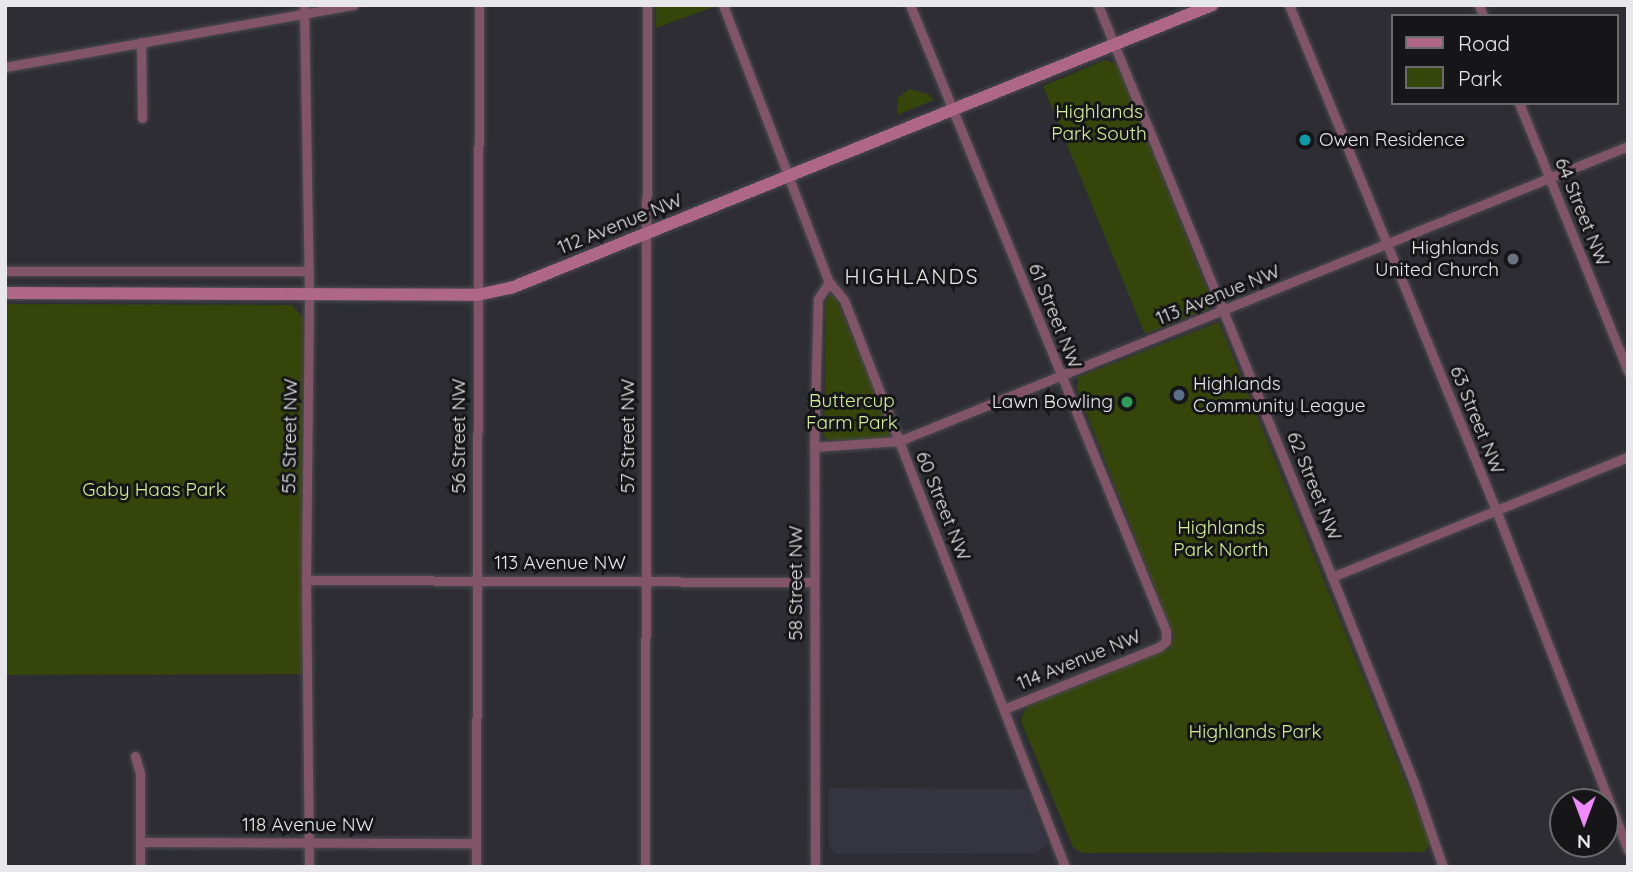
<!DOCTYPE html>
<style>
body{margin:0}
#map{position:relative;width:1633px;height:872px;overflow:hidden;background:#2d2d33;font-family:Quicksand,sans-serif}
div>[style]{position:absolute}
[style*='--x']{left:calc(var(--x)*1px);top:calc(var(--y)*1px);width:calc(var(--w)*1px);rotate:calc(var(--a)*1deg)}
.built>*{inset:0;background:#343541}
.green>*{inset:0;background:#36450a}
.roads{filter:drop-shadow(0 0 2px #4b4b51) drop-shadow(0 0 2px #4b4b51)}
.minor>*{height:9px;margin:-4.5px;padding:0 4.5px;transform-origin:4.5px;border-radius:4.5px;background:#815467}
.secondary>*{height:12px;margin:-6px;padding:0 6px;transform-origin:6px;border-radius:6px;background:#ae6787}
.dots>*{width:19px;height:19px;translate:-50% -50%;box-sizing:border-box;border:4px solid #161619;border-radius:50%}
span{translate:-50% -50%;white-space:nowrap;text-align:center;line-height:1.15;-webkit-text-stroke:6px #161619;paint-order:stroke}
.park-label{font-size:19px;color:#d3ef98}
.poi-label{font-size:19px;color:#e8e8ec}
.left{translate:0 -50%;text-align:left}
.right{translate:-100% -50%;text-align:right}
.street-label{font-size:19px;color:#e8e8ec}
.neighbourhood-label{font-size:21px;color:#e8e8ec;letter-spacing:2px}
.frame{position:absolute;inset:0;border:7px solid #e8e8ec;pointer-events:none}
.legend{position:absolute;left:1391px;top:14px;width:228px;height:91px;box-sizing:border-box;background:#161619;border:2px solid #6a6a6d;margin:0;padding:9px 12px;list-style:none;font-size:21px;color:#e8e8ec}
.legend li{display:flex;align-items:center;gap:14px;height:35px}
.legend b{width:35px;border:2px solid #6a6a6d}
.north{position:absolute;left:1549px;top:788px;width:70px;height:70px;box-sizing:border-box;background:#161619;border:2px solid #6a6a6d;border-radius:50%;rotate:180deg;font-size:19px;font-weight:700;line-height:28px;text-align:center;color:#e8e8ec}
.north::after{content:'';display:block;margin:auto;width:24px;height:32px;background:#ee8bf8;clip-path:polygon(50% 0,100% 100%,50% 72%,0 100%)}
</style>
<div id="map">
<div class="built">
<div style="clip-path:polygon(829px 788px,1027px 789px,1047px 844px,1037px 853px,835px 854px,829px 846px)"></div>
</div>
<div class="green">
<div style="clip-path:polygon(656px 5px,713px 5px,713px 7px,656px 28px)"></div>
<div style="clip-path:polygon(1105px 60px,1117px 64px,1211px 299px,1208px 309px,1145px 334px,1043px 86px)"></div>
<div style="clip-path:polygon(909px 89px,928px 94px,934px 100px,897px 115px,898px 98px)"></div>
<div style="clip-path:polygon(830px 294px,836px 298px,891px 431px,887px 439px,828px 440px,824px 436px,826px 302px)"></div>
<div style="clip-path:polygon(5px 304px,292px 305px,303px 317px,302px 674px,5px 675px)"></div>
<div style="clip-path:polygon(1219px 322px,1431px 844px,1424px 852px,1082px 853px,1073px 847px,1021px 721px,1026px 707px,1170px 648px,1174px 636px,1077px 389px,1078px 377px)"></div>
</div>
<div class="roads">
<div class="minor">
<div style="--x:304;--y:5;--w:289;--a:89"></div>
<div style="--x:309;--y:294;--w:286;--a:90.6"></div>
<div style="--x:306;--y:580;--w:287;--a:89.4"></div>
<div style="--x:723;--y:5;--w:297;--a:69.1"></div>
<div style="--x:829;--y:282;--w:23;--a:50"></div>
<div style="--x:844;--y:300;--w:609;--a:68.71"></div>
<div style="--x:910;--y:5;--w:676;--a:67.76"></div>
<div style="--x:1166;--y:631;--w:10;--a:90"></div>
<div style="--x:1166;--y:641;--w:9;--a:139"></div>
<div style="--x:1159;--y:647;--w:167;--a:158.2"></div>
<div style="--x:1098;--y:5;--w:618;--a:67.75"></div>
<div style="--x:1332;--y:577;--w:222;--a:68.3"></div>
<div style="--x:1414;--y:783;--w:89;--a:71"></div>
<div style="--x:1289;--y:5;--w:546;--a:67.71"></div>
<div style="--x:1496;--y:510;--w:365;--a:68.8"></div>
<div style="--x:1479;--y:5;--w:12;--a:70"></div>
<div style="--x:141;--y:42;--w:76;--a:89.2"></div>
<div style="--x:5;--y:67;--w:354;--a:-10.1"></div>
<div style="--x:1519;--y:103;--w:290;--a:67.9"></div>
<div style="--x:5;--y:271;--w:304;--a:0"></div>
<div style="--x:814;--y:447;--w:85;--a:-4"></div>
<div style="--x:899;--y:441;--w:786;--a:-22.03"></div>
<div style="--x:1332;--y:577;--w:319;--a:-22.1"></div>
<div style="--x:306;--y:580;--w:507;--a:0.23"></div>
<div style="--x:135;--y:756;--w:18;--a:74"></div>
<div style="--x:140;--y:773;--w:94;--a:90"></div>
<div style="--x:141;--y:842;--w:335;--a:0.2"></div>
<div style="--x:476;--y:867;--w:862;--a:-89.8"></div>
<div style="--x:645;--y:867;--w:862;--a:-89.87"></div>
<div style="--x:815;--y:867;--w:420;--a:-90.1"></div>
<div style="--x:814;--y:447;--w:148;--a:-88.5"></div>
<div style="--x:818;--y:299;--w:20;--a:-57"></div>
</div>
<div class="secondary">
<div style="--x:5;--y:293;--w:472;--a:0.2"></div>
<div style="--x:477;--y:295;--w:35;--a:-12"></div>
<div style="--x:511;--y:288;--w:756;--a:-21.98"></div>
</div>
</div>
<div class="dots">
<div style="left:1305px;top:140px;background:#0f9aa8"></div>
<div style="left:1513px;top:259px;background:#6b7280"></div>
<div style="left:1179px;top:395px;background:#5c6f8a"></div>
<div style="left:1127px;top:402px;background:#2e9e5b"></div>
</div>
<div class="park-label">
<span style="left:1099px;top:123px">Highlands<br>Park South</span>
<span style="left:852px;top:412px">Buttercup<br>Farm Park</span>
<span style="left:154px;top:490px">Gaby Haas Park</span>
<span style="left:1221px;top:539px">Highlands<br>Park North</span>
<span style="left:1255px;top:732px">Highlands Park</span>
</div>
<div class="poi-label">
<span class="left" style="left:1319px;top:140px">Owen Residence</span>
<span class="right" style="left:1499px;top:259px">Highlands<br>United Church</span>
<span class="left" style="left:1193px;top:395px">Highlands<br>Community League</span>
<span class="right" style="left:1113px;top:402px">Lawn Bowling</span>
</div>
<div class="street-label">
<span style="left:1582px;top:212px;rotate:68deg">64 Street NW</span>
<span style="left:620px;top:224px;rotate:-22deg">112 Avenue NW</span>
<span style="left:1218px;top:295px;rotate:-22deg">113 Avenue NW</span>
<span style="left:1055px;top:316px;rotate:68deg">61 Street NW</span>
<span style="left:1477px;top:420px;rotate:68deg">63 Street NW</span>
<span style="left:290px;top:436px;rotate:-89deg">55 Street NW</span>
<span style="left:459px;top:436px;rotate:-90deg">56 Street NW</span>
<span style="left:628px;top:436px;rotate:-90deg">57 Street NW</span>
<span style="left:1314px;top:486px;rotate:68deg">62 Street NW</span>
<span style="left:943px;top:506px;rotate:68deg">60 Street NW</span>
<span style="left:560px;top:563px">113 Avenue NW</span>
<span style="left:796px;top:583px;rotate:-90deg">58 Street NW</span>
<span style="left:1079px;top:660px;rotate:-22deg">114 Avenue NW</span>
<span style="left:308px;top:825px">118 Avenue NW</span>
</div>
<div class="neighbourhood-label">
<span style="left:912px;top:276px">HIGHLANDS</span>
</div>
<div class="frame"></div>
<ul class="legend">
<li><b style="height:9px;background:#ae6787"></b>Road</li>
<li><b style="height:19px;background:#36450a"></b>Park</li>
</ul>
<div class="north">N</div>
</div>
